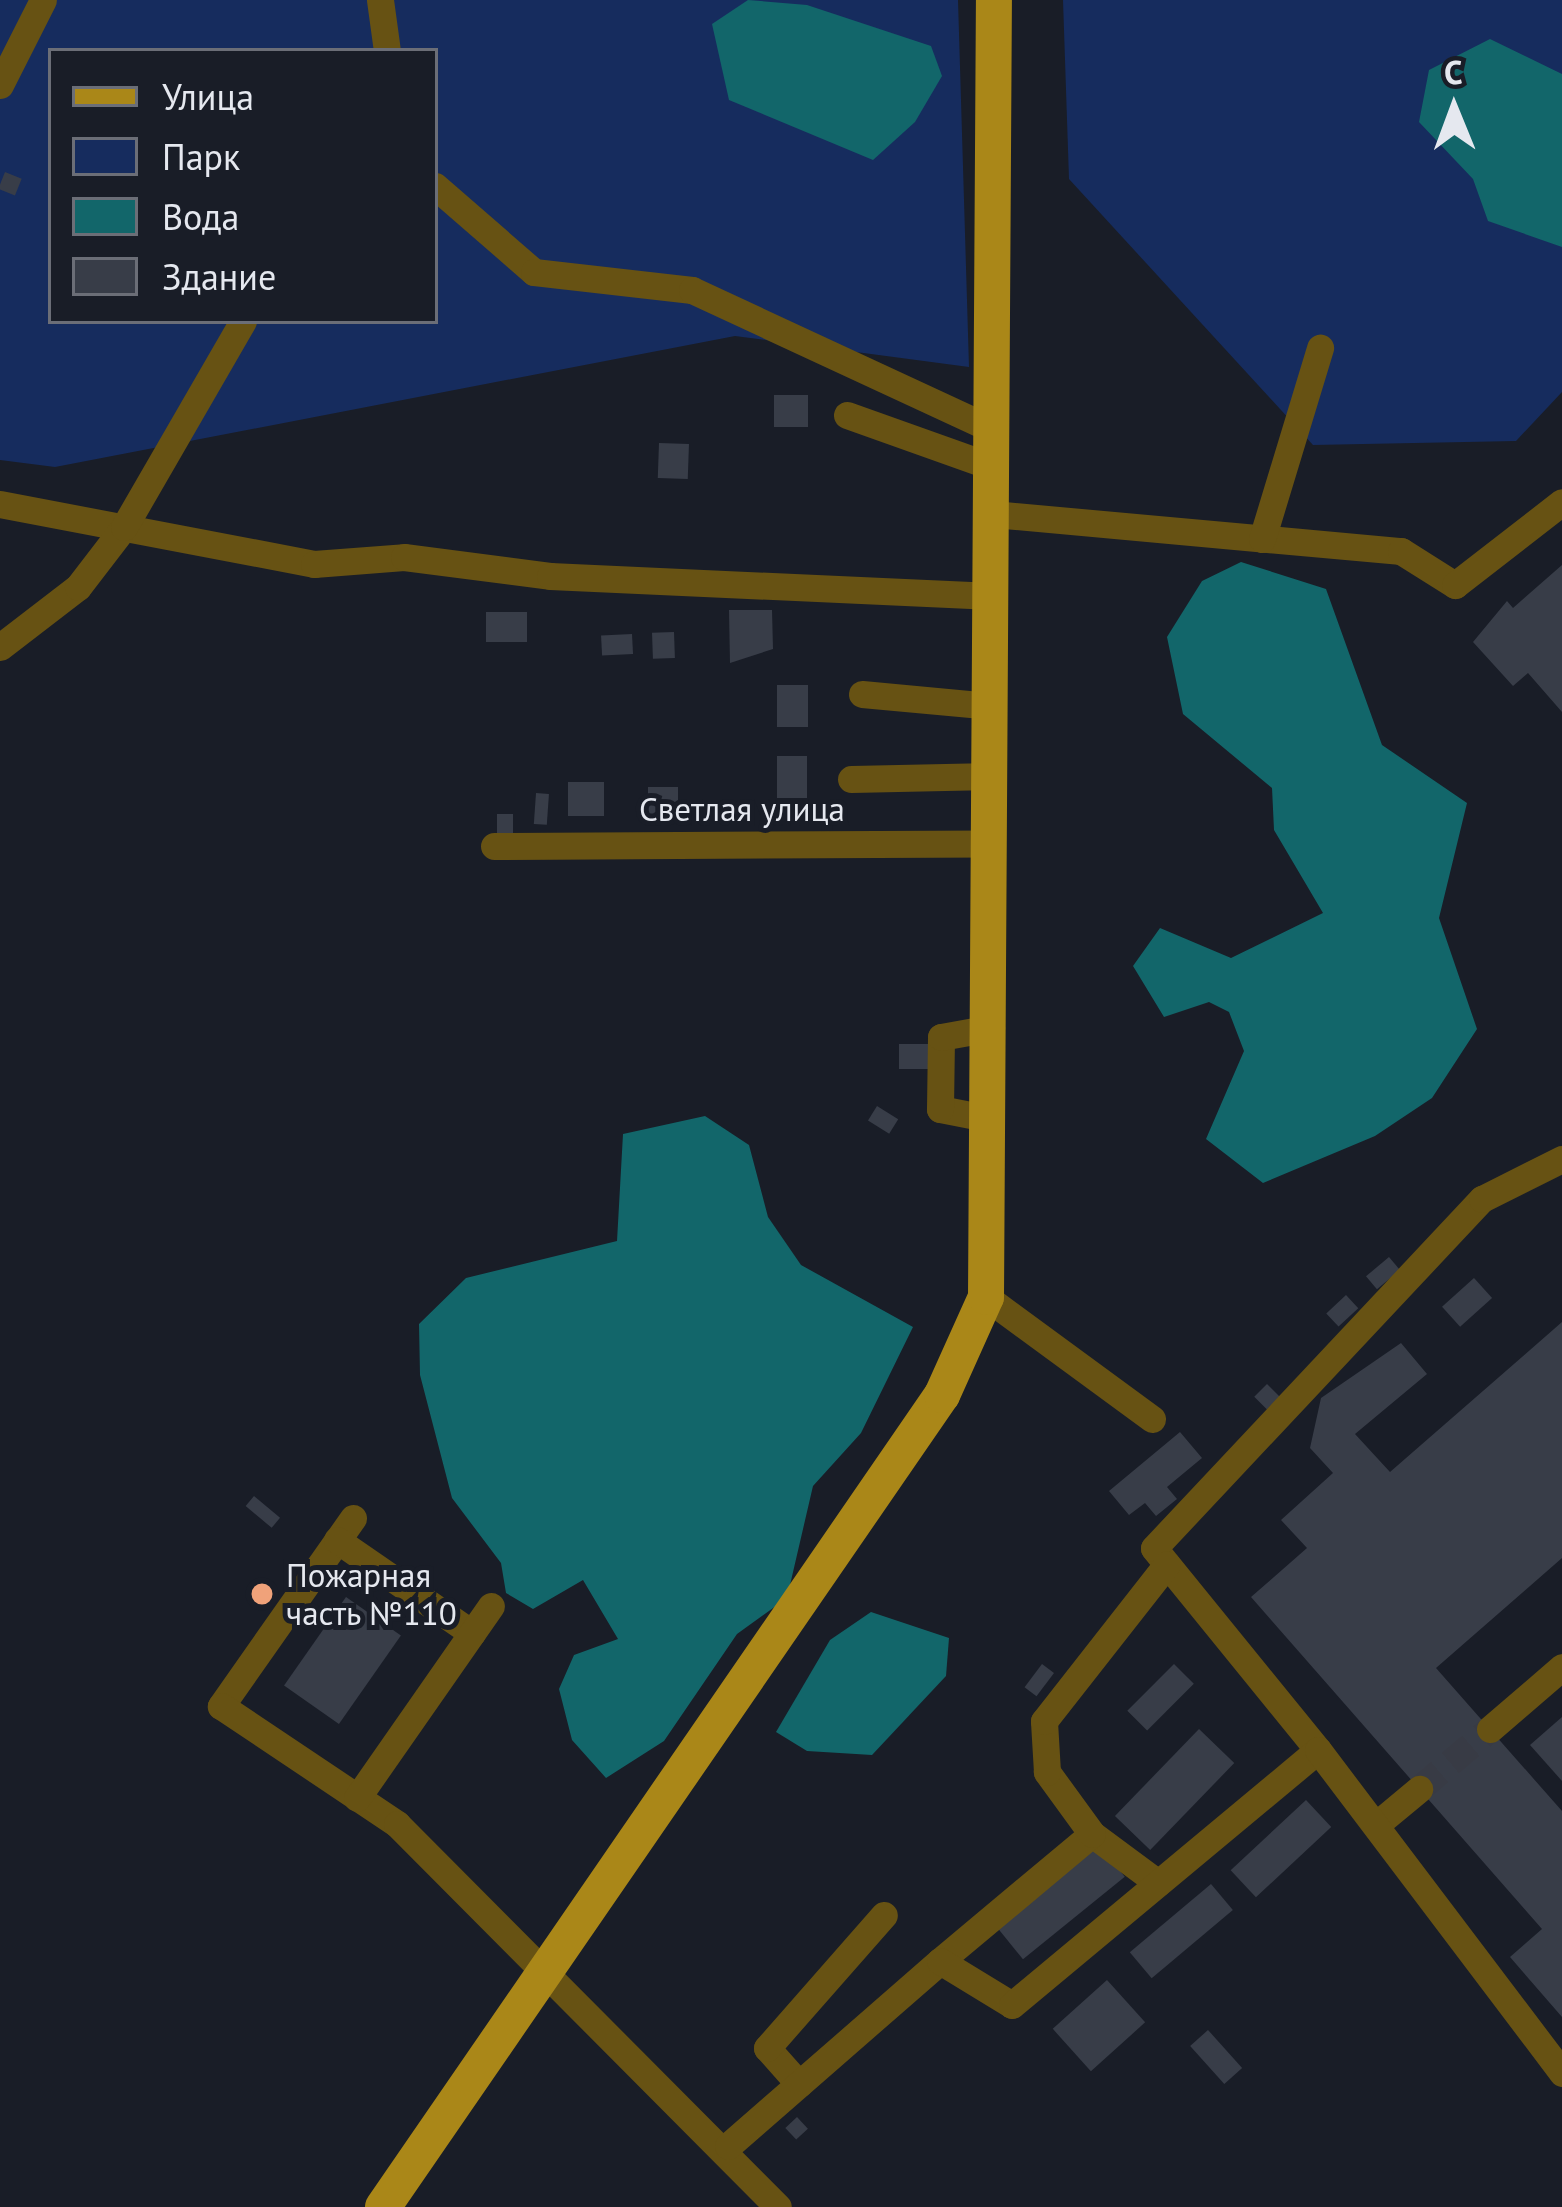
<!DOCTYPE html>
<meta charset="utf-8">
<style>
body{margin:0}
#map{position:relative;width:1562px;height:2207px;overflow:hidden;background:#191d27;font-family:"PT Sans",sans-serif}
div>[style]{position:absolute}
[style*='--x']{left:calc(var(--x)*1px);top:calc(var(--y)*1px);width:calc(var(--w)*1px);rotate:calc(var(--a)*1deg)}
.green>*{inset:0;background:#162c5e}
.water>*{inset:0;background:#12666a}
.building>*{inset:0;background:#383d48;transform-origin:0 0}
.minor-tunnel>*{height:27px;margin-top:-13.5px;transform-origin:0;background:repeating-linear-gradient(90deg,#383b45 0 27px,transparent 0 41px)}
.minor>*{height:27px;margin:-13.5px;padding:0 13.5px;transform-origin:13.5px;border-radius:13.5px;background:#675213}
.major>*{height:36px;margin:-18px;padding:0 18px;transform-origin:18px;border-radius:18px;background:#aa8718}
.dots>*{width:33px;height:33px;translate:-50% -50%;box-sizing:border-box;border:6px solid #191d27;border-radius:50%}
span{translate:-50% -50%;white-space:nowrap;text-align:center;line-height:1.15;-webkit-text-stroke:10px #191d27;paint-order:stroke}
.street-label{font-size:33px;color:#e5e8ef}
.poi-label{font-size:33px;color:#e5e8ef}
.left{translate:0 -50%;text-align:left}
.legend{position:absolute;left:48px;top:48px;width:390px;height:276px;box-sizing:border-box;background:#191d27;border:3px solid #6b6e77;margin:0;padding:15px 21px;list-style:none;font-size:36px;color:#e5e8ef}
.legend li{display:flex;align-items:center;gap:24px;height:60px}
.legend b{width:60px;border:3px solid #6b6e77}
.north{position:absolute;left:1394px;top:48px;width:120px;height:120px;-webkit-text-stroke:9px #191d27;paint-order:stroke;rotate:359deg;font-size:33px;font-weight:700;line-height:48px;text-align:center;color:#e5e8ef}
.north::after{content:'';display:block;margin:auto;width:42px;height:54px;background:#e5e8ef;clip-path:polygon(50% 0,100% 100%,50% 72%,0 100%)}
</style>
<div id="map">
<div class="green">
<div style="clip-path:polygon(evenodd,0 0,958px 0,969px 367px,735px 336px,55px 467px,0 460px,0 0,51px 51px,435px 51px,435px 321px,51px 321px,51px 51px)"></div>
<div style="clip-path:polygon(1063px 0,1562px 0,1562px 392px,1516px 441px,1313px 445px,1069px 179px)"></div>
</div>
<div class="water">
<div style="clip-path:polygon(748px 0,807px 5px,931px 46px,942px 76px,915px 122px,873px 160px,729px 100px,712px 24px)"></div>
<div style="clip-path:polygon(1490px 39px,1562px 74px,1562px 247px,1488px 221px,1473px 179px,1419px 122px,1429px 70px)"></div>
<div style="clip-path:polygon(1241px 562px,1326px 589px,1382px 745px,1467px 803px,1439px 918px,1477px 1029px,1432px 1098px,1375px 1136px,1263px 1183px,1206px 1139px,1244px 1051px,1229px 1012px,1209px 1002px,1164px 1017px,1133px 966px,1160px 928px,1231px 958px,1323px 913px,1274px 830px,1272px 788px,1183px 714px,1167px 637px,1202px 581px)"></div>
<div style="clip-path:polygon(705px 1116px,749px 1145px,768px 1217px,801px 1265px,913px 1327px,861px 1433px,813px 1486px,787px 1598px,737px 1634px,664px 1741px,606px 1778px,572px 1740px,559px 1689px,574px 1655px,618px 1639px,583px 1580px,533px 1609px,506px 1593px,501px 1563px,452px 1498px,420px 1375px,419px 1324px,466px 1278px,617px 1241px,623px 1134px)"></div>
<div style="clip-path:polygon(871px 1612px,949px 1638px,946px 1676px,872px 1755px,807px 1751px,776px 1732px,830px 1640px)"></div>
</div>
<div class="building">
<div style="left:5px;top:172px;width:18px;height:18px;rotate:22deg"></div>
<div style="left:808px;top:395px;width:32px;height:34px;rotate:90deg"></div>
<div style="left:659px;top:443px;width:30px;height:35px;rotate:2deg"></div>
<div style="clip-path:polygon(1562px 565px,1562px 712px,1528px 673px,1513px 686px,1473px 642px,1507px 601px,1513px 608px)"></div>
<div style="clip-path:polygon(729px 610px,772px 610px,773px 649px,730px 663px)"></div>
<div style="left:486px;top:612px;width:41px;height:30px"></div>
<div style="left:674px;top:632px;width:26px;height:22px;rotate:88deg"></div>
<div style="left:632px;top:634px;width:20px;height:31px;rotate:87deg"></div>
<div style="left:777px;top:685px;width:31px;height:42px"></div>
<div style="left:807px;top:756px;width:42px;height:30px;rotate:90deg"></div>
<div style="left:568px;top:782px;width:36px;height:34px"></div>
<div style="left:648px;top:787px;width:30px;height:27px"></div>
<div style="left:536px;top:793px;width:13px;height:31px;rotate:4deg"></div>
<div style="left:497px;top:814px;width:16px;height:19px"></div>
<div style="left:899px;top:1044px;width:44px;height:25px"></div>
<div style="left:877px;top:1106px;width:25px;height:17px;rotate:32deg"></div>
<div style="left:1389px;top:1257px;width:17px;height:30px;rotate:50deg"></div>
<div style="left:1474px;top:1278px;width:27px;height:43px;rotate:48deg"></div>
<div style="left:1346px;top:1295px;width:18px;height:27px;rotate:47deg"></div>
<div style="clip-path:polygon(1562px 1322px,1562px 1558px,1436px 1668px,1562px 1811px,1562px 2017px,1510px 1957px,1542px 1929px,1251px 1597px,1307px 1548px,1281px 1520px,1333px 1473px,1310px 1448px,1321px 1398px,1401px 1343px,1427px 1374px,1355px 1434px,1390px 1472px)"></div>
<div style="left:1267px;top:1384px;width:18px;height:18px;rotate:45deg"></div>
<div style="clip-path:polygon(1180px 1432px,1202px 1458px,1167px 1487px,1177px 1499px,1156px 1516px,1145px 1503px,1129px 1515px,1109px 1491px)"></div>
<div style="left:254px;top:1496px;width:34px;height:13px;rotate:40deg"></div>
<div style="left:346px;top:1597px;width:67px;height:108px;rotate:35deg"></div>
<div style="left:1042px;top:1664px;width:15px;height:29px;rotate:37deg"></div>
<div style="left:1174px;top:1664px;width:28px;height:66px;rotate:45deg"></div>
<div style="clip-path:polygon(1562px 1717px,1562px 1781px,1530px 1745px)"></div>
<div style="left:1199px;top:1729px;width:49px;height:121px;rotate:44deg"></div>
<div style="left:1306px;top:1800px;width:37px;height:103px;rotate:47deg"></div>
<div style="left:1099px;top:1845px;width:41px;height:131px;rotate:51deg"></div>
<div style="left:1211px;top:1884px;width:34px;height:106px;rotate:50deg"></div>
<div style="left:1107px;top:1980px;width:57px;height:73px;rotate:48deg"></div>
<div style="left:1208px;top:2030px;width:51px;height:24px;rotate:48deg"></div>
<div style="left:797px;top:2117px;width:16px;height:16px;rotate:47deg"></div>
</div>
<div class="minor-tunnel">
<div style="--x:1419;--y:1789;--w:93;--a:-40.2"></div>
</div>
<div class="minor">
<div style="--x:380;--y:0;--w:51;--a:82.2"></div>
<div style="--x:0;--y:85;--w:95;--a:-63.2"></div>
<div style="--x:435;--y:186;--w:131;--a:41"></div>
<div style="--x:534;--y:272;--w:159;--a:6.5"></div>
<div style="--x:692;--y:290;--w:332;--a:24.9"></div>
<div style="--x:847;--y:415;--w:155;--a:19.6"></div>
<div style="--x:0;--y:504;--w:320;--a:10.8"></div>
<div style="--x:314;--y:564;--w:90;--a:-4.4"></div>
<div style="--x:404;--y:557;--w:147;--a:7.4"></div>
<div style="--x:550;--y:576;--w:443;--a:2.6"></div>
<div style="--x:993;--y:514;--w:410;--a:5.2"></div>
<div style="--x:1401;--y:551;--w:64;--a:32.2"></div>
<div style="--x:1455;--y:585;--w:135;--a:-37.8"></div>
<div style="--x:1262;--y:539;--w:200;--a:-73.1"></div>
<div style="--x:0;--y:647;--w:98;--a:-37.6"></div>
<div style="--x:78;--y:587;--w:76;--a:-52.5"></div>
<div style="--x:124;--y:527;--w:238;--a:-60"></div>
<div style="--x:862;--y:694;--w:131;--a:5.3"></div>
<div style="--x:851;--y:779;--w:141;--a:-1.2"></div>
<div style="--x:494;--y:846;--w:497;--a:-0.3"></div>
<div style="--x:991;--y:1119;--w:52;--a:-168.9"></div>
<div style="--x:940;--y:1109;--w:72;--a:-89.2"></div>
<div style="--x:941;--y:1037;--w:51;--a:-10.2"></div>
<div style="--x:986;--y:1297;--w:206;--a:36.3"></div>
<div style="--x:353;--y:1518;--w:230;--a:125.1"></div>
<div style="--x:221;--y:1706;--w:212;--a:33.8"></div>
<div style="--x:397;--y:1824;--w:540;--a:45.15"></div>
<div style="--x:337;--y:1540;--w:164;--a:34.6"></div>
<div style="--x:1490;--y:1729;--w:95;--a:-40.7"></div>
<div style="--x:1318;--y:1750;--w:260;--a:-129.1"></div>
<div style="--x:1154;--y:1548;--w:479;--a:-46.8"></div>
<div style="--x:1482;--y:1199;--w:89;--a:-26.6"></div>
<div style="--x:357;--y:1798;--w:234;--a:-55.1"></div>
<div style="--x:1377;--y:1824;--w:55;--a:-39.8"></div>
<div style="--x:1092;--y:1834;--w:82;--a:36.6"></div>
<div style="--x:940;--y:1961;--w:198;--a:-39.9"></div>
<div style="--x:1092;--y:1834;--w:77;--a:-126"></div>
<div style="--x:1047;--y:1772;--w:51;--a:-93.4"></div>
<div style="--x:1044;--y:1721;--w:199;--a:-51.9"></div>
<div style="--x:799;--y:2084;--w:48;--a:-131.6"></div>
<div style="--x:767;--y:2048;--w:177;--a:-48.7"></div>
<div style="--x:728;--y:2146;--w:281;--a:-41.1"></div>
<div style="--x:940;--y:1961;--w:84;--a:31.4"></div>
<div style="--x:1012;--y:2005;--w:398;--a:-39.8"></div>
<div style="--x:1318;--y:1750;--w:405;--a:52.9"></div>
</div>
<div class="major">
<div style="--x:383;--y:2207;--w:986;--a:-55.46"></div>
<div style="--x:942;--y:1395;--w:107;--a:-65.8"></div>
<div style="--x:986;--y:1297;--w:1297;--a:-89.65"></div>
</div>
<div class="dots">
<div style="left:262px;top:1594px;background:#f0a27a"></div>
</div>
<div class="street-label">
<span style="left:742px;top:809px">Светлая улица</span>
</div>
<div class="poi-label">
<span class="left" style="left:286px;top:1594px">Пожарная<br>часть №110</span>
</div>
<ul class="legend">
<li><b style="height:15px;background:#aa8718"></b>Улица</li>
<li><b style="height:33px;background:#162c5e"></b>Парк</li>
<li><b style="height:33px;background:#12666a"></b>Вода</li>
<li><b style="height:33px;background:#383d48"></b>Здание</li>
</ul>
<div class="north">С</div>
</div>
